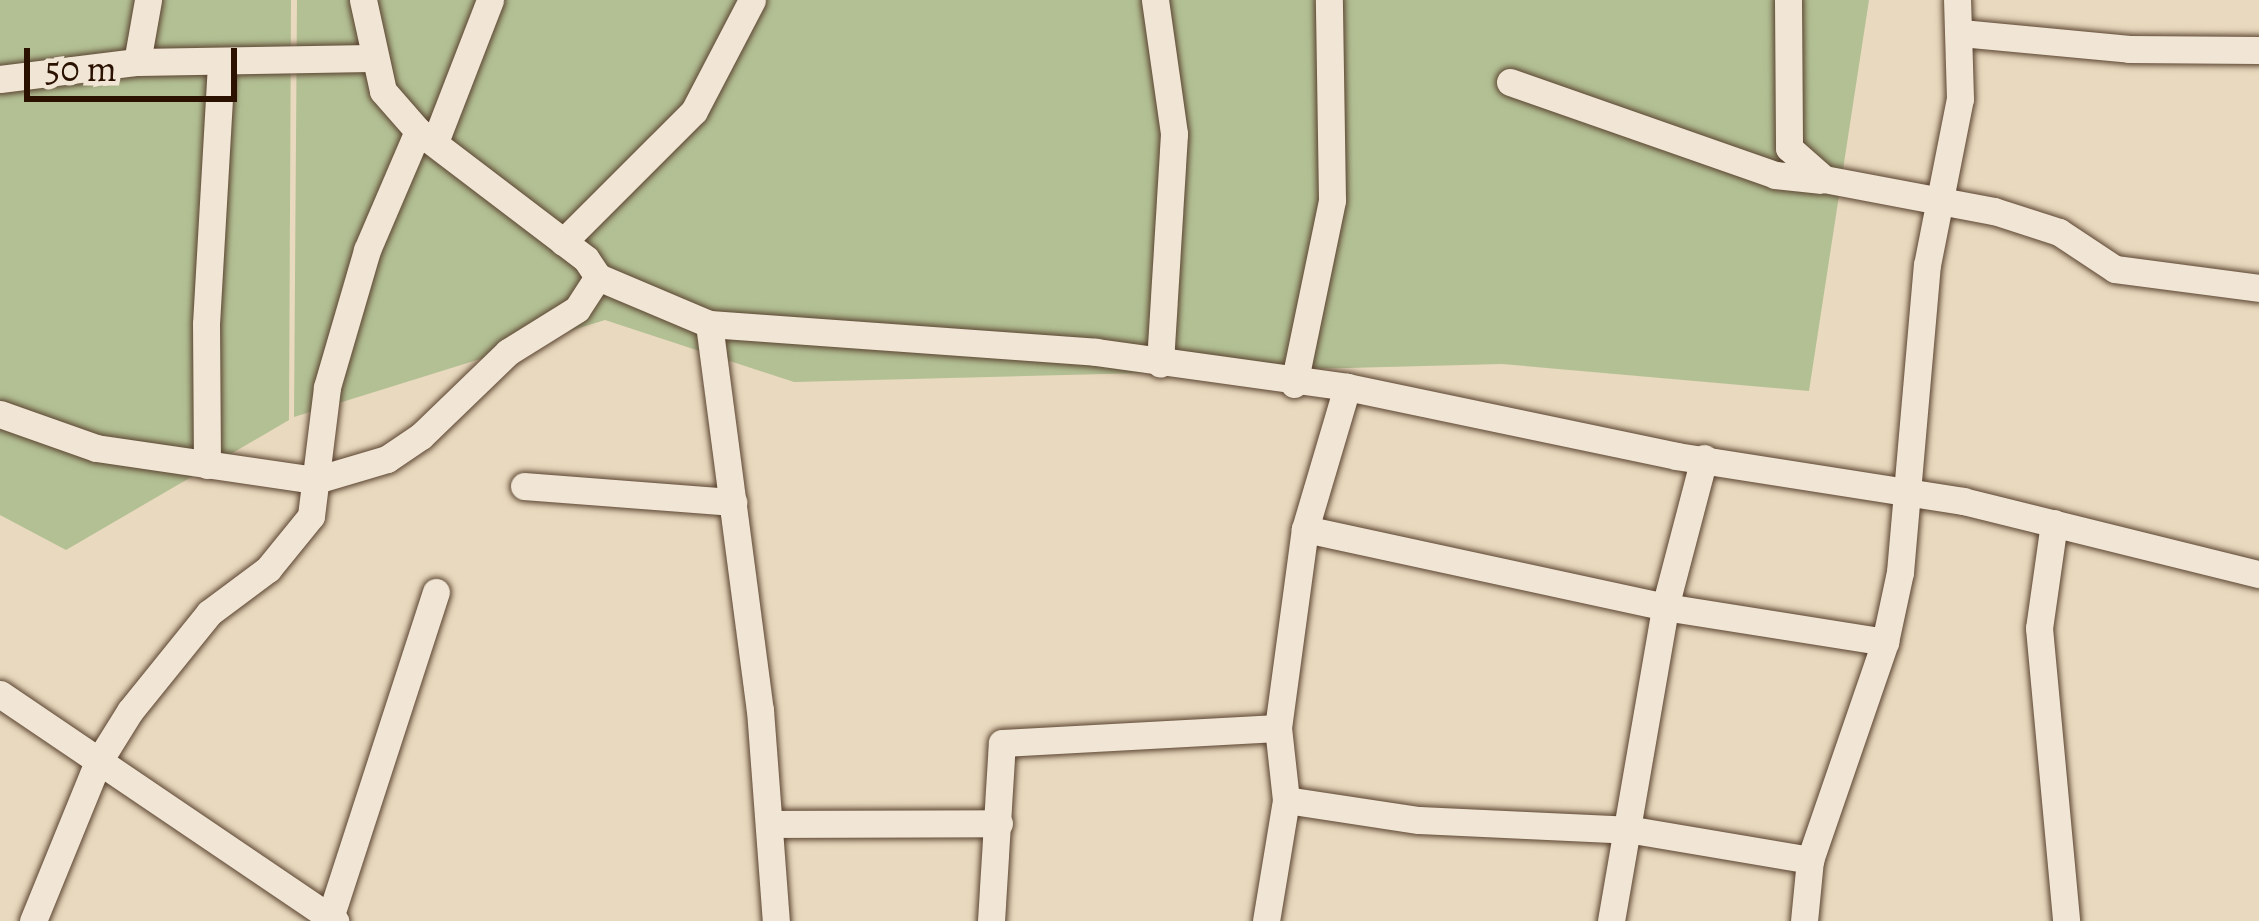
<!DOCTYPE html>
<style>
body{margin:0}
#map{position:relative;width:2259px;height:921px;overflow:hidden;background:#e9d9be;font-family:Alegreya,serif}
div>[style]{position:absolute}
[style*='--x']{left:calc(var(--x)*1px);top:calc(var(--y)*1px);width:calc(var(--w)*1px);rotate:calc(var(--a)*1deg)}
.green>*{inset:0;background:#b3c094}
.roads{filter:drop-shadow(0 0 3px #5a4330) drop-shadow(0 0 3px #5a4330)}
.minor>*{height:27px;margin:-13.5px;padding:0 13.5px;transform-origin:13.5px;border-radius:13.5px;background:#f1e6d5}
span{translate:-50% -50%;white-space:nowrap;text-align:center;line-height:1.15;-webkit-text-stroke:10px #f1e6d5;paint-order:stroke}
.scale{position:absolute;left:24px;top:48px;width:213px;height:54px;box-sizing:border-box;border:6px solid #2b1100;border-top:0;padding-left:15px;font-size:36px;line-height:42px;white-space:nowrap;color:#2b1100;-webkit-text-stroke:9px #f1e6d5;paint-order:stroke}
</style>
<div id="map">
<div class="green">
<div style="clip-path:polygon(0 0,291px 0,289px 420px,66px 550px,0 515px)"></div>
<div style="clip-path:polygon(297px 0,1869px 0,1809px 391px,1502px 364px,794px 382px,605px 320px,294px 417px)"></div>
</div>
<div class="roads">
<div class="minor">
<div style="--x:363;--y:0;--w:93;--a:77.6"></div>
<div style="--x:383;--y:91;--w:53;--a:48.8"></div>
<div style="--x:418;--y:131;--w:211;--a:37.3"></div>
<div style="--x:586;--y:259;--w:22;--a:56"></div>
<div style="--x:598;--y:277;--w:121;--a:22.9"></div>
<div style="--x:709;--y:324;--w:388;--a:4.1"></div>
<div style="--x:1096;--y:352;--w:253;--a:7.9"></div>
<div style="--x:1347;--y:387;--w:336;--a:11.8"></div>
<div style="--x:1676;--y:456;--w:291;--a:8.9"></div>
<div style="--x:1963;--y:501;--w:305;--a:13.9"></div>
<div style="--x:1155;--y:0;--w:135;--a:81.9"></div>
<div style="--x:1174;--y:134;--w:230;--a:93.5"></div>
<div style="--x:1788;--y:0;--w:148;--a:89.6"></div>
<div style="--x:1789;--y:148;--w:47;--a:41.5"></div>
<div style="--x:1824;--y:179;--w:173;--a:10.7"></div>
<div style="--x:1994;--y:211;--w:68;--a:17.9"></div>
<div style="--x:2059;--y:232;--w:67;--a:33.5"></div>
<div style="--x:2115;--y:269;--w:145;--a:7.5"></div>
<div style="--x:1961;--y:33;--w:169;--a:5.4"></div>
<div style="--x:2129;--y:49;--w:130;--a:0.4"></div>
<div style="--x:137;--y:62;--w:63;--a:-79.9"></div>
<div style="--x:0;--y:79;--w:138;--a:-7.1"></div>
<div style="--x:137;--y:62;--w:234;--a:-1"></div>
<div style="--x:1510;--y:82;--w:281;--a:19.3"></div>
<div style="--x:1775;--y:175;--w:45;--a:6.3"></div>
<div style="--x:435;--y:142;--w:152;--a:-68.8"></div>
<div style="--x:563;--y:242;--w:185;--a:-45"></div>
<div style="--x:694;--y:111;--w:125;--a:-62.4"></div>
<div style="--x:709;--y:324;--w:389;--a:82.5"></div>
<div style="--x:760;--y:710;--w:212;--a:85.7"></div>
<div style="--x:1294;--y:384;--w:188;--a:-78.3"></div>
<div style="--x:1332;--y:200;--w:200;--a:-90.9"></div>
<div style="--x:0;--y:414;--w:102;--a:19.5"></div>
<div style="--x:96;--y:448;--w:222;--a:8.3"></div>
<div style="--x:316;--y:480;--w:74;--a:-16.5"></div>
<div style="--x:387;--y:459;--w:41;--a:-34.1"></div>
<div style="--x:421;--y:436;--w:121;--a:-44"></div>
<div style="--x:508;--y:352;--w:81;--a:-31.9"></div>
<div style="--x:577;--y:309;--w:38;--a:-57"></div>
<div style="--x:207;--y:465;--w:141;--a:-90.4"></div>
<div style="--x:206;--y:324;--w:258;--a:-86.7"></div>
<div style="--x:524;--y:486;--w:210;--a:4.4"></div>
<div style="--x:2054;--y:523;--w:106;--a:98.1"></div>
<div style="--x:2039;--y:628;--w:294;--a:84.7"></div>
<div style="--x:1305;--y:529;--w:368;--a:12.2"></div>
<div style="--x:1665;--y:607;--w:223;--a:9"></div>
<div style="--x:0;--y:694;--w:405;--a:34.1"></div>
<div style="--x:1286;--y:800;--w:134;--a:8.6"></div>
<div style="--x:1419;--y:820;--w:214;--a:2.7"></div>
<div style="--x:1633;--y:830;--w:180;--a:9.6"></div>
<div style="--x:769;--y:824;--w:230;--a:-0.2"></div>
<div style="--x:33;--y:921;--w:170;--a:-67.8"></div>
<div style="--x:97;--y:764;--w:62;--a:-58.1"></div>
<div style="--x:130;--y:711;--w:126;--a:-51.1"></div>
<div style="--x:209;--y:613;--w:74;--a:-36.7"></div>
<div style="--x:268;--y:569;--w:68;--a:-50.9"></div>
<div style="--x:311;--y:516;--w:130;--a:-82.9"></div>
<div style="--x:327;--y:387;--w:143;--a:-73.7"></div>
<div style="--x:367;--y:250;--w:129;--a:-66.8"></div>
<div style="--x:329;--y:921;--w:346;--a:-72"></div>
<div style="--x:991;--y:921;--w:178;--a:-86.5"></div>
<div style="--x:1002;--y:743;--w:276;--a:-3.1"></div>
<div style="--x:1266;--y:921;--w:123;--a:-80.6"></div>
<div style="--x:1286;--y:800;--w:72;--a:-96.3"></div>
<div style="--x:1278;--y:728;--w:201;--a:-82.3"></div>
<div style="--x:1305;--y:529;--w:148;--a:-73.5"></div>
<div style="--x:1611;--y:921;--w:319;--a:-80.2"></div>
<div style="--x:1665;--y:607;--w:154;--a:-75.3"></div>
<div style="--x:1804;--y:921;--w:61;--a:-84.4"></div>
<div style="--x:1810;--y:860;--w:231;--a:-71"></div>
<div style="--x:1885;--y:642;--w:72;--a:-77.9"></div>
<div style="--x:1900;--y:572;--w:308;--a:-85"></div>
<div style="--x:1927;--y:265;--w:169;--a:-78.8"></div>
<div style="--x:1960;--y:99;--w:99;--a:-91.7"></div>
</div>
</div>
<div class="scale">50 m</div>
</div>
